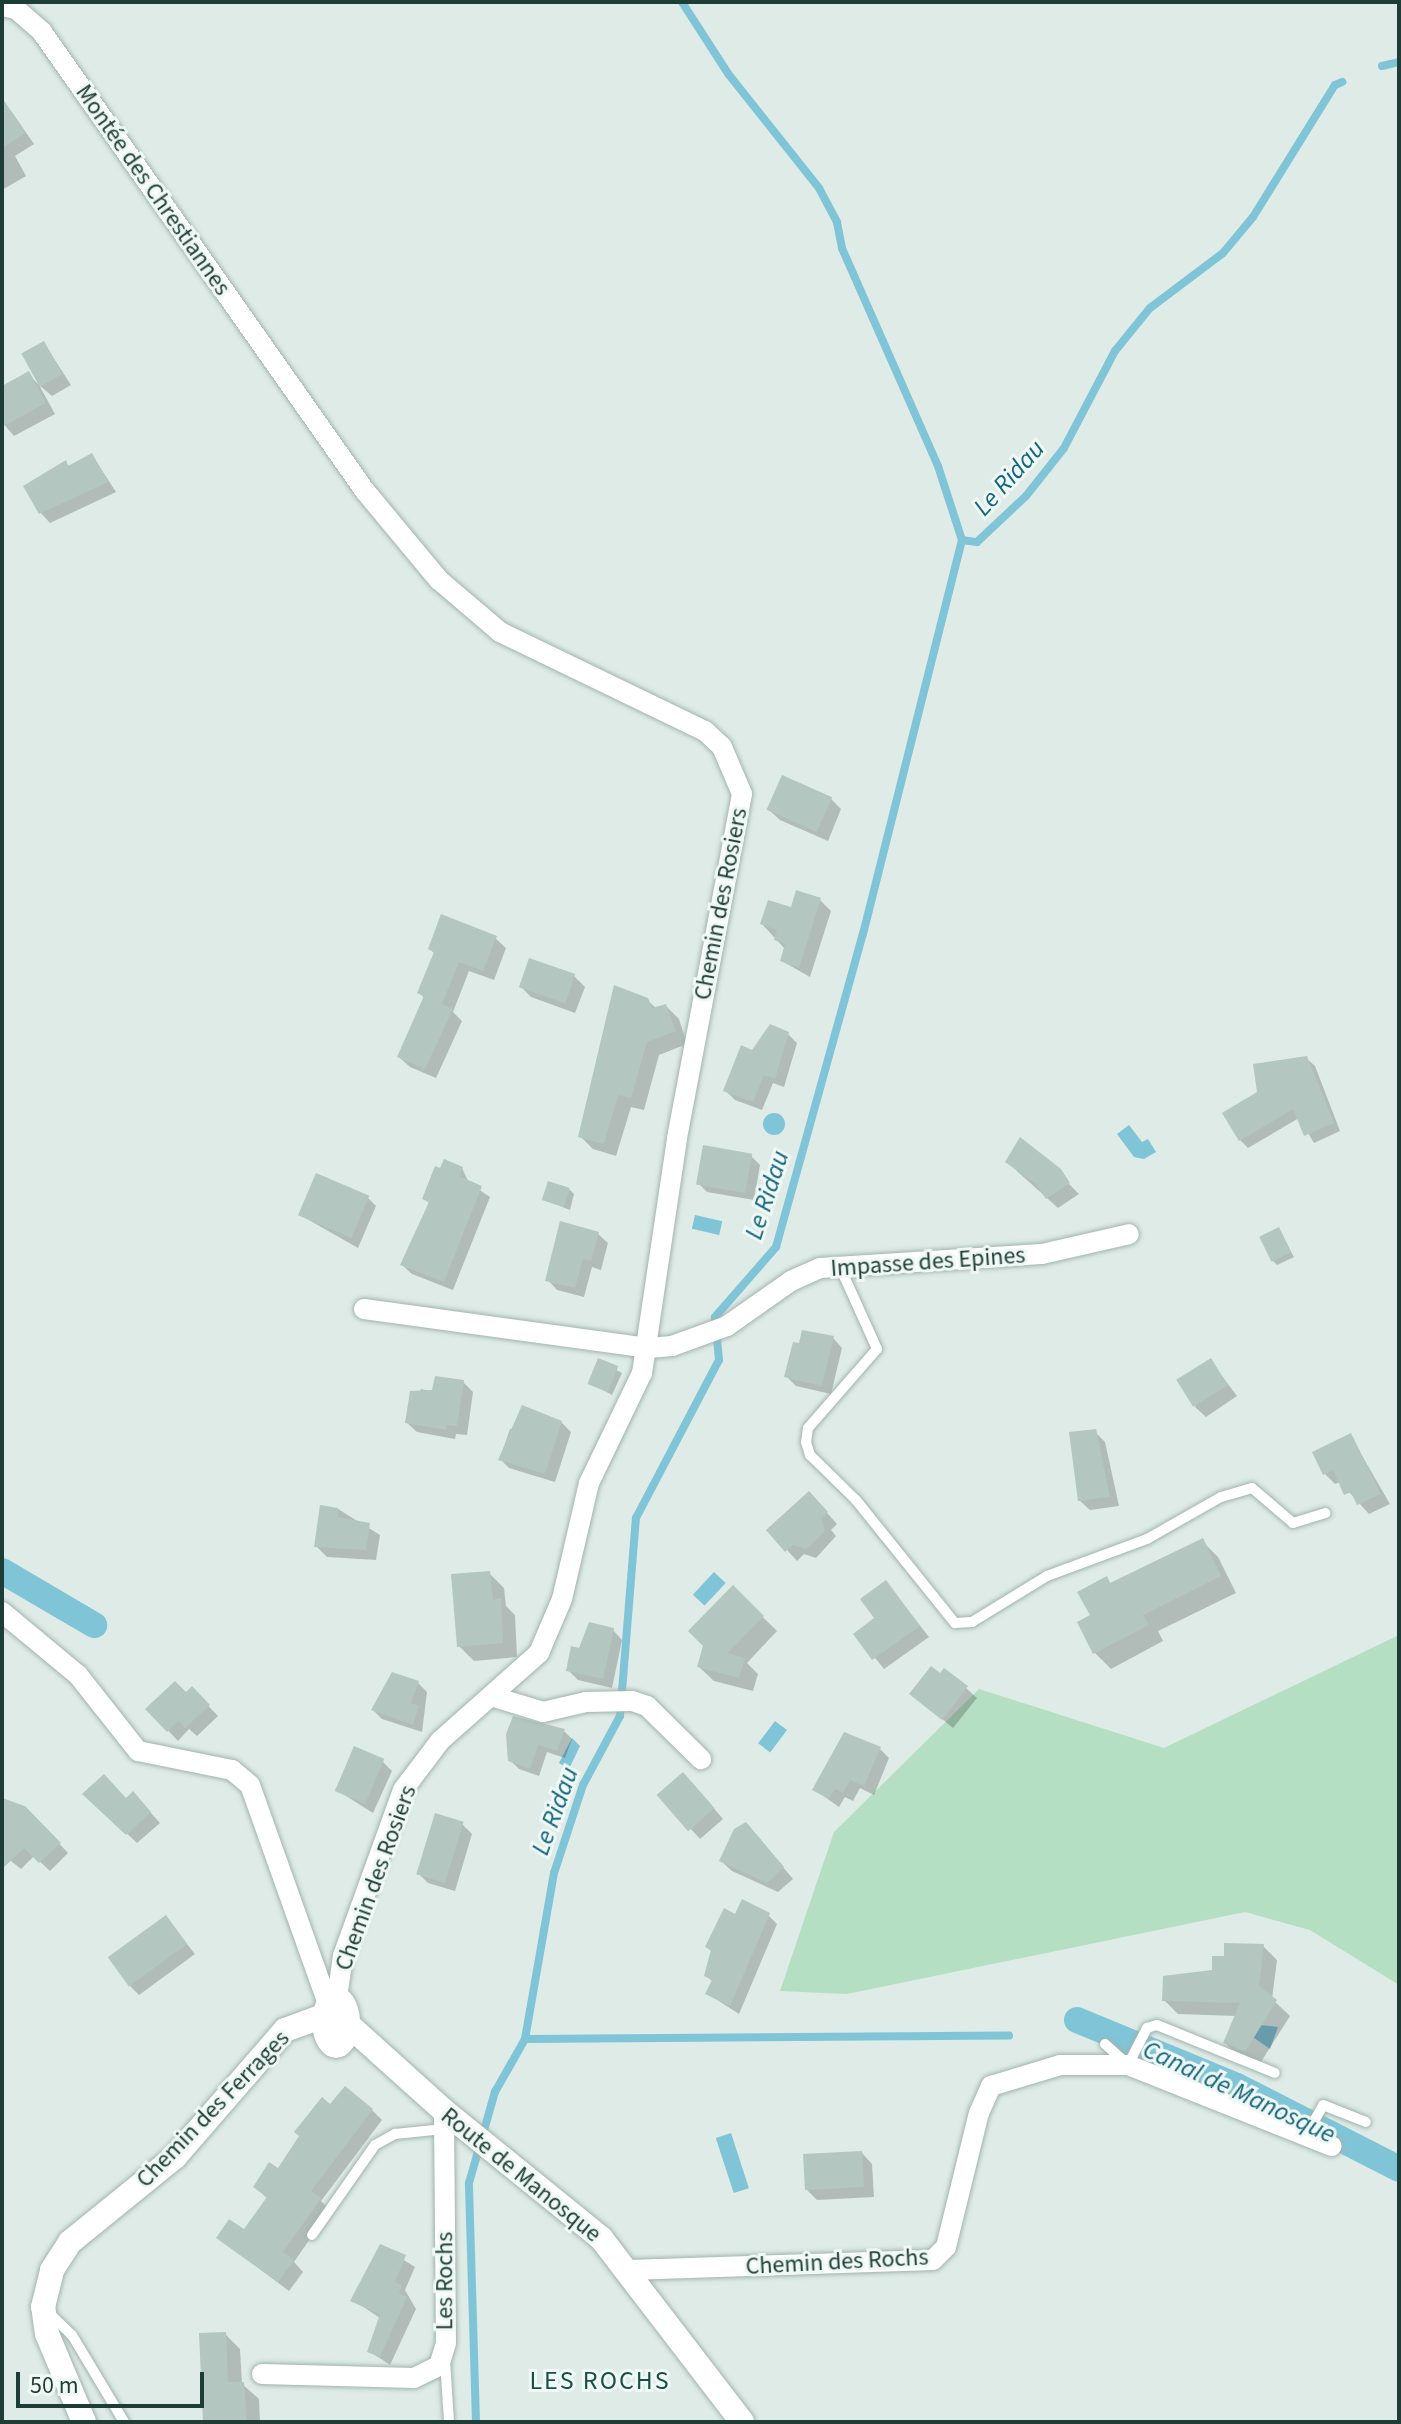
<!DOCTYPE html>
<meta charset="utf-8">
<style>
body{margin:0}
#map{position:relative;width:1401px;height:2424px;overflow:hidden;background:#deebe6;font-family:"Source Sans 3",sans-serif}
div>[style]{position:absolute}
[style*='--x']{left:calc(var(--x)*1px);top:calc(var(--y)*1px);width:calc(var(--w)*1px);rotate:calc(var(--a)*1deg)}
.green>*{inset:0;background:#b4dfc3}
.water>*{inset:0;background:#80c4d7;transform-origin:0 0}
.round{border-radius:50%}
.shadow>*{inset:0;background:#0003}
.stream>*{height:8px;margin:-4px;padding:0 4px;transform-origin:4px;border-radius:4px;background:#80c4d7}
.canal>*{height:26px;margin:-13px;padding:0 13px;transform-origin:13px;border-radius:13px;background:#80c4d7}
.building>*{inset:0;background:#b3c6bf;transform-origin:0 0}
.roads{filter:drop-shadow(0 0 2px #a1b3ae) drop-shadow(0 0 2px #a1b3ae)}
.service>*{height:10px;margin:-5px;padding:0 5px;transform-origin:5px;border-radius:5px;background:#fff}
.minor>*{height:20px;margin:-10px;padding:0 10px;transform-origin:10px;border-radius:10px;background:#fff}
.tertiary>*{height:24px;margin:-12px;padding:0 12px;transform-origin:12px;border-radius:12px;background:#fff}
.tertiary>.ring{margin:-12px;padding:0;box-sizing:content-box;background:none;border:24px solid #fff;border-radius:50%}
span{translate:-50% -50%;white-space:nowrap;text-align:center;line-height:1.15;-webkit-text-stroke:6px #eff8f4;paint-order:stroke}
.street-label{font-size:24px;color:#1e3d36}
.water-label{font-size:26px;color:#13657e;font-style:italic}
.neighbourhood-label{font-size:26px;color:#185046;letter-spacing:2px}
.frame{position:absolute;inset:0;border:4px solid #1e3d36;pointer-events:none}
.scale{position:absolute;left:16px;top:2372px;width:188px;height:36px;box-sizing:border-box;border:4px solid #1e3d36;border-top:0;padding-left:10px;font-size:24px;line-height:28px;white-space:nowrap;color:#1e3d36;-webkit-text-stroke:6px #eff8f4;paint-order:stroke}
</style>
<div id="map">
<div class="green">
<div style="clip-path:polygon(1399px 1635px,1399px 1985px,1310px 1930px,1245px 1912px,847px 1994px,780px 1991px,834px 1832px,979px 1689px,1164px 1748px)"></div>
</div>
<div class="water">
<div class="round" style="left:763px;top:1113px;width:22px;height:22px"></div>
<div style="clip-path:polygon(1129px 1125px,1142px 1142px,1148px 1139px,1156px 1152px,1144px 1159px,1134px 1157px,1117px 1134px)"></div>
<div style="left:695px;top:1215px;width:28px;height:14px;rotate:13deg"></div>
<div style="left:714px;top:1572px;width:16px;height:31px;rotate:43deg"></div>
<div style="left:775px;top:1721px;width:15px;height:28px;rotate:37deg"></div>
<div style="clip-path:polygon(572px 1738px,580px 1746px,569px 1769px,559px 1763px)"></div>
<div style="clip-path:polygon(1260px 2025px,1278px 2027px,1270px 2049px,1243px 2030px)"></div>
<div style="left:731px;top:2133px;width:58px;height:16px;rotate:72deg"></div>
</div>
<div class="shadow">
<div style="clip-path:polygon(2px 98px,34px 144px,15px 156px,26px 176px,2px 190px)"></div>
<div style="clip-path:polygon(44px 343px,71px 385px,52px 396px,39px 385px,55px 414px,14px 436px,2px 422px,2px 388px,28px 374px,39px 385px)"></div>
<div style="clip-path:polygon(92px 455px,116px 492px,50px 523px,41px 513px,65px 462px,70px 467px)"></div>
<div style="clip-path:polygon(831px 799px,841px 809px,828px 841px,780px 820px,769px 810px)"></div>
<div style="clip-path:polygon(820px 900px,831px 911px,810px 977px,782px 961px,785px 949px,762px 924px)"></div>
<div style="clip-path:polygon(495px 938px,506px 948px,494px 980px,469px 971px,453px 1012px,462px 1021px,436px 1078px,410px 1067px,399px 1057px,425px 999px,419px 992px,435px 954px,430px 949px)"></div>
<div style="clip-path:polygon(530px 960px,574px 976px,585px 987px,575px 1013px,531px 997px,521px 987px)"></div>
<div style="clip-path:polygon(647px 1000px,657px 1009px,666px 1006px,679px 1019px,687px 1044px,659px 1055px,644px 1110px,631px 1107px,616px 1156px,593px 1149px,580px 1136px)"></div>
<div style="clip-path:polygon(788px 1034px,797px 1043px,784px 1087px,773px 1083px,762px 1110px,735px 1100px,726px 1091px,753px 1052px)"></div>
<div style="clip-path:polygon(1306px 1058px,1315px 1066px,1340px 1131px,1314px 1143px,1299px 1118px,1248px 1148px,1240px 1140px,1259px 1093px)"></div>
<div style="clip-path:polygon(1021px 1141px,1069px 1184px,1079px 1194px,1058px 1208px,1018px 1172px,1008px 1161px)"></div>
<div style="clip-path:polygon(751px 1156px,760px 1165px,754px 1200px,707px 1192px,698px 1183px)"></div>
<div style="clip-path:polygon(462px 1168px,469px 1183px,490px 1197px,453px 1290px,412px 1274px,402px 1265px,430px 1204px,425px 1199px)"></div>
<div style="clip-path:polygon(569px 1189px,574px 1194px,570px 1210px,545px 1200px)"></div>
<div style="clip-path:polygon(368px 1198px,376px 1206px,358px 1248px,300px 1215px)"></div>
<div style="clip-path:polygon(1279px 1230px,1294px 1257px,1277px 1265px,1272px 1260px)"></div>
<div style="clip-path:polygon(598px 1234px,608px 1243px,601px 1270px,592px 1267px,584px 1297px,557px 1290px,548px 1280px)"></div>
<div style="clip-path:polygon(833px 1338px,842px 1348px,831px 1394px,796px 1386px,786px 1376px)"></div>
<div style="clip-path:polygon(1210px 1360px,1237px 1396px,1206px 1417px,1195px 1407px)"></div>
<div style="clip-path:polygon(599px 1361px,622px 1373px,612px 1395px,590px 1383px)"></div>
<div style="clip-path:polygon(463px 1382px,473px 1392px,467px 1435px,456px 1434px,455px 1439px,417px 1432px,407px 1423px,421px 1389px,434px 1392px)"></div>
<div style="clip-path:polygon(561px 1422px,571px 1432px,555px 1482px,509px 1468px,500px 1459px,510px 1429px)"></div>
<div style="clip-path:polygon(1095px 1432px,1105px 1442px,1119px 1506px,1090px 1510px,1079px 1500px)"></div>
<div style="clip-path:polygon(1350px 1435px,1390px 1504px,1369px 1514px,1340px 1482px,1335px 1484px,1325px 1474px)"></div>
<div style="clip-path:polygon(819px 1504px,837px 1524px,831px 1530px,836px 1536px,816px 1558px,804px 1554px,797px 1561px,769px 1530px)"></div>
<div style="clip-path:polygon(338px 1509px,380px 1535px,376px 1560px,327px 1557px,316px 1546px)"></div>
<div style="clip-path:polygon(1202px 1541px,1218px 1557px,1236px 1593px,1158px 1631px,1163px 1641px,1111px 1669px,1095px 1653px,1092px 1616px,1106px 1579px,1112px 1585px)"></div>
<div style="clip-path:polygon(489px 1573px,504px 1588px,506px 1606px,515px 1615px,517px 1657px,474px 1661px,459px 1646px)"></div>
<div style="clip-path:polygon(886px 1582px,929px 1637px,884px 1669px,856px 1634px,877px 1619px)"></div>
<div style="clip-path:polygon(733px 1588px,777px 1631px,747px 1663px,758px 1674px,753px 1691px,714px 1681px,699px 1667px)"></div>
<div style="clip-path:polygon(613px 1630px,622px 1640px,612px 1688px,578px 1680px,568px 1670px)"></div>
<div style="clip-path:polygon(418px 1683px,427px 1692px,422px 1732px,382px 1719px,373px 1710px)"></div>
<div style="clip-path:polygon(966px 1688px,977px 1698px,953px 1728px,912px 1694px)"></div>
<div style="clip-path:polygon(192px 1689px,218px 1716px,197px 1736px,189px 1729px,178px 1741px,148px 1709px)"></div>
<div style="clip-path:polygon(514px 1719px,564px 1731px,572px 1739px,565px 1758px,547px 1752px,539px 1776px,519px 1769px,510px 1760px)"></div>
<div style="clip-path:polygon(880px 1749px,889px 1758px,874px 1795px,860px 1788px,853px 1801px,845px 1797px,839px 1807px,815px 1790px)"></div>
<div style="clip-path:polygon(382px 1761px,392px 1771px,373px 1813px,335px 1789px)"></div>
<div style="clip-path:polygon(694px 1785px,723px 1819px,700px 1839px,660px 1795px)"></div>
<div style="clip-path:polygon(85px 1794px,143px 1804px,160px 1823px,137px 1843px)"></div>
<div style="clip-path:polygon(2px 1800px,33px 1816px,68px 1853px,50px 1871px,34px 1856px,21px 1869px,2px 1854px)"></div>
<div style="clip-path:polygon(462px 1824px,472px 1834px,455px 1891px,428px 1883px,418px 1873px)"></div>
<div style="clip-path:polygon(756px 1835px,793px 1879px,778px 1892px,732px 1871px,721px 1861px)"></div>
<div style="clip-path:polygon(768px 1915px,777px 1924px,739px 2014px,708px 1994px,713px 1982px,706px 1975px,712px 1952px,707px 1947px,736px 1916px)"></div>
<div style="clip-path:polygon(166px 1918px,195px 1954px,139px 1995px,130px 1986px)"></div>
<div style="clip-path:polygon(1263px 1946px,1277px 1960px,1272px 1999px,1290px 2016px,1259px 2065px,1239px 2057px,1225px 2043px,1237px 2016px,1178px 2014px,1164px 2000px,1214px 1971px,1226px 1958px)"></div>
<div style="clip-path:polygon(330px 2107px,372px 2110px,382px 2120px,321px 2201px,330px 2210px,294px 2262px,303px 2272px,289px 2291px,218px 2238px,244px 2232px,268px 2199px,255px 2187px,278px 2171px)"></div>
<div style="clip-path:polygon(862px 2153px,872px 2164px,874px 2197px,817px 2200px,807px 2190px)"></div>
<div style="clip-path:polygon(381px 2246px,415px 2267px,405px 2290px,416px 2309px,390px 2365px,369px 2351px,380px 2318px,353px 2300px)"></div>
<div style="clip-path:polygon(225px 2334px,240px 2349px,242px 2384px,259px 2399px,260px 2422px,205px 2422px)"></div>
</div>
<div class="stream">
<div style="--x:1382;--y:66;--w:17;--a:-13"></div>
<div style="--x:962;--y:540;--w:15;--a:8"></div>
<div style="--x:977;--y:542;--w:67;--a:-43.2"></div>
<div style="--x:1026;--y:496;--w:61;--a:-51.6"></div>
<div style="--x:1064;--y:448;--w:110;--a:-62.3"></div>
<div style="--x:1115;--y:351;--w:55;--a:-50.9"></div>
<div style="--x:1150;--y:308;--w:91;--a:-37"></div>
<div style="--x:1223;--y:253;--w:47;--a:-50.2"></div>
<div style="--x:1253;--y:217;--w:155;--a:-58.2"></div>
<div style="--x:1335;--y:85;--w:8;--a:-23"></div>
<div style="--x:525;--y:2039;--w:484;--a:-0.4"></div>
<div style="--x:476;--y:2422;--w:239;--a:-91.7"></div>
<div style="--x:469;--y:2183;--w:95;--a:-74.1"></div>
<div style="--x:495;--y:2092;--w:61;--a:-60.5"></div>
<div style="--x:525;--y:2039;--w:169;--a:-80.1"></div>
<div style="--x:554;--y:1873;--w:93;--a:-71.8"></div>
<div style="--x:583;--y:1785;--w:78;--a:-61.8"></div>
<div style="--x:620;--y:1716;--w:199;--a:-85.4"></div>
<div style="--x:636;--y:1518;--w:178;--a:-62.3"></div>
<div style="--x:719;--y:1360;--w:43;--a:-95.3"></div>
<div style="--x:715;--y:1317;--w:93;--a:-48.9"></div>
<div style="--x:776;--y:1247;--w:325;--a:-74.5"></div>
<div style="--x:863;--y:934;--w:406;--a:-75.9"></div>
<div style="--x:962;--y:540;--w:78;--a:-108"></div>
<div style="--x:938;--y:466;--w:238;--a:-113.8"></div>
<div style="--x:842;--y:248;--w:26;--a:-101"></div>
<div style="--x:837;--y:222;--w:38;--a:-118"></div>
<div style="--x:819;--y:188;--w:144;--a:-128.5"></div>
<div style="--x:729;--y:75;--w:87;--a:-122.8"></div>
</div>
<div class="canal">
<div style="--x:2;--y:1571;--w:107;--a:30.4"></div>
<div style="--x:1077;--y:2020;--w:173;--a:22.4"></div>
<div style="--x:1237;--y:2086;--w:182;--a:27.1"></div>
</div>
<div class="building">
<div style="clip-path:polygon(2px 98px,25px 133px,2px 148px)"></div>
<div style="left:44px;top:341px;width:38px;height:26px;rotate:61deg"></div>
<div style="clip-path:polygon(29px 371px,46px 403px,2px 427px,2px 386px)"></div>
<div style="clip-path:polygon(92px 453px,108px 482px,39px 514px,23px 486px,66px 460px,68px 466px)"></div>
<div style="left:782px;top:775px;width:55px;height:38px;rotate:24deg"></div>
<div style="clip-path:polygon(796px 890px,821px 898px,799px 968px,780px 961px,785px 944px,774px 940px,777px 930px,760px 924px,768px 900px,791px 907px)"></div>
<div style="clip-path:polygon(441px 914px,497px 936px,483px 971px,459px 962px,442px 1004px,453px 1009px,425px 1069px,397px 1057px,424px 996px,417px 993px,434px 952px,428px 949px)"></div>
<div style="left:529px;top:958px;width:49px;height:31px;rotate:19deg"></div>
<div style="clip-path:polygon(614px 985px,648px 998px,652px 1008px,666px 1004px,676px 1031px,647px 1042px,631px 1098px,618px 1095px,604px 1144px,578px 1137px)"></div>
<div style="clip-path:polygon(770px 1024px,789px 1032px,775px 1079px,764px 1075px,753px 1102px,723px 1091px,741px 1045px,752px 1050px)"></div>
<div style="clip-path:polygon(1307px 1056px,1334px 1123px,1304px 1136px,1293px 1109px,1239px 1141px,1222px 1113px,1257px 1092px,1253px 1064px)"></div>
<div style="clip-path:polygon(1020px 1137px,1061px 1169px,1070px 1183px,1046px 1199px,1036px 1184px,1005px 1162px)"></div>
<div style="left:703px;top:1145px;width:50px;height:40px;rotate:10deg"></div>
<div style="clip-path:polygon(444px 1159px,463px 1167px,459px 1176px,482px 1186px,444px 1282px,400px 1265px,429px 1202px,422px 1199px,435px 1166px,440px 1168px)"></div>
<div style="left:316px;top:1173px;width:58px;height:46px;rotate:23deg"></div>
<div style="left:548px;top:1181px;width:23px;height:20px;rotate:18deg"></div>
<div style="clip-path:polygon(560px 1221px,599px 1232px,591px 1261px,583px 1259px,575px 1288px,545px 1281px)"></div>
<div style="left:1279px;top:1227px;width:28px;height:22px;rotate:64deg"></div>
<div style="clip-path:polygon(802px 1330px,834px 1336px,822px 1386px,784px 1377px,793px 1342px,799px 1343px)"></div>
<div style="left:598px;top:1358px;width:22px;height:28px;rotate:22deg"></div>
<div style="left:1211px;top:1358px;width:32px;height:41px;rotate:58deg"></div>
<div style="clip-path:polygon(435px 1376px,464px 1380px,457px 1426px,447px 1425px,446px 1430px,405px 1423px,410px 1391px,432px 1390px)"></div>
<div style="clip-path:polygon(522px 1405px,562px 1421px,545px 1474px,498px 1460px)"></div>
<div style="clip-path:polygon(1096px 1429px,1110px 1497px,1078px 1501px,1069px 1432px)"></div>
<div style="clip-path:polygon(1351px 1433px,1381px 1494px,1357px 1505px,1351px 1492px,1344px 1495px,1333px 1470px,1323px 1475px,1312px 1452px)"></div>
<div style="clip-path:polygon(809px 1491px,828px 1512px,822px 1518px,825px 1532px,806px 1549px,793px 1545px,785px 1552px,766px 1530px)"></div>
<div style="clip-path:polygon(320px 1505px,338px 1508px,338px 1517px,370px 1523px,366px 1550px,314px 1547px)"></div>
<div style="clip-path:polygon(1203px 1538px,1221px 1576px,1143px 1615px,1149px 1625px,1093px 1654px,1077px 1622px,1090px 1615px,1077px 1592px,1107px 1576px,1110px 1583px)"></div>
<div style="clip-path:polygon(490px 1571px,493px 1600px,501px 1598px,503px 1643px,457px 1647px,451px 1574px)"></div>
<div style="clip-path:polygon(886px 1580px,920px 1626px,872px 1660px,853px 1634px,874px 1618px,860px 1599px)"></div>
<div style="clip-path:polygon(733px 1585px,764px 1616px,728px 1653px,745px 1658px,739px 1678px,697px 1667px,703px 1646px,688px 1631px)"></div>
<div style="clip-path:polygon(589px 1622px,614px 1628px,603px 1679px,566px 1671px,571px 1646px,579px 1648px)"></div>
<div style="clip-path:polygon(931px 1666px,940px 1673px,944px 1668px,968px 1686px,942px 1720px,909px 1694px)"></div>
<div style="clip-path:polygon(392px 1672px,419px 1681px,411px 1703px,419px 1706px,413px 1725px,371px 1710px)"></div>
<div style="clip-path:polygon(175px 1681px,186px 1692px,192px 1686px,210px 1705px,185px 1728px,178px 1721px,167px 1732px,145px 1709px)"></div>
<div style="clip-path:polygon(513px 1716px,565px 1729px,557px 1751px,538px 1745px,530px 1769px,508px 1761px,506px 1734px)"></div>
<div style="clip-path:polygon(844px 1732px,881px 1747px,864px 1786px,850px 1780px,843px 1793px,835px 1789px,829px 1799px,812px 1790px)"></div>
<div style="left:354px;top:1746px;width:33px;height:49px;rotate:23deg"></div>
<div style="left:683px;top:1772px;width:48px;height:35px;rotate:49deg"></div>
<div style="clip-path:polygon(104px 1774px,126px 1798px,133px 1791px,151px 1812px,126px 1835px,82px 1794px)"></div>
<div style="clip-path:polygon(2px 1798px,25px 1806px,61px 1843px,39px 1863px,24px 1848px,2px 1869px)"></div>
<div style="left:435px;top:1813px;width:30px;height:64px;rotate:17deg"></div>
<div style="clip-path:polygon(746px 1822px,784px 1867px,767px 1883px,719px 1861px,734px 1829px)"></div>
<div style="clip-path:polygon(742px 1899px,770px 1913px,730px 2006px,705px 1994px,712px 1980px,704px 1976px,711px 1950px,705px 1947px,724px 1908px,735px 1914px)"></div>
<div style="left:166px;top:1915px;width:36px;height:72px;rotate:54deg"></div>
<div style="clip-path:polygon(1224px 1943px,1264px 1944px,1259px 1986px,1277px 2000px,1245px 2052px,1223px 2043px,1240px 2003px,1162px 2001px,1163px 1976px,1212px 1970px,1212px 1956px,1224px 1956px)"></div>
<div style="clip-path:polygon(345px 2086px,373px 2109px,311px 2191px,321px 2198px,283px 2252px,294px 2260px,278px 2282px,216px 2238px,229px 2219px,244px 2229px,267px 2197px,253px 2187px,269px 2162px,278px 2168px,299px 2136px,294px 2132px,322px 2097px,330px 2104px)"></div>
<div style="left:862px;top:2151px;width:36px;height:59px;rotate:87deg"></div>
<div style="clip-path:polygon(380px 2244px,406px 2255px,395px 2282px,402px 2285px,399px 2293px,407px 2297px,380px 2357px,367px 2352px,380px 2314px,350px 2301px)"></div>
<div style="clip-path:polygon(226px 2332px,228px 2382px,244px 2382px,247px 2422px,203px 2422px,199px 2333px)"></div>
</div>
<div class="roads">
<div class="service">
<div style="--x:840;--y:1267;--w:90;--a:65.7"></div>
<div style="--x:877;--y:1349;--w:105;--a:131.1"></div>
<div style="--x:808;--y:1428;--w:14;--a:98"></div>
<div style="--x:806;--y:1442;--w:14;--a:73"></div>
<div style="--x:810;--y:1455;--w:64;--a:44.4"></div>
<div style="--x:856;--y:1500;--w:158;--a:51.2"></div>
<div style="--x:955;--y:1623;--w:17;--a:-3"></div>
<div style="--x:972;--y:1622;--w:88;--a:-31.5"></div>
<div style="--x:1047;--y:1576;--w:107;--a:-20.3"></div>
<div style="--x:1147;--y:1539;--w:85;--a:-29.6"></div>
<div style="--x:1221;--y:1497;--w:32;--a:-16"></div>
<div style="--x:1252;--y:1488;--w:54;--a:40.5"></div>
<div style="--x:1293;--y:1523;--w:34;--a:-17"></div>
<div style="--x:1105;--y:2044;--w:31;--a:42"></div>
<div style="--x:1128;--y:2065;--w:42;--a:-62.8"></div>
<div style="--x:1147;--y:2028;--w:10;--a:-17"></div>
<div style="--x:1157;--y:2025;--w:127;--a:22.1"></div>
<div style="--x:1306;--y:2135;--w:34;--a:-60"></div>
<div style="--x:1323;--y:2105;--w:46;--a:21.6"></div>
<div style="--x:312;--y:2235;--w:110;--a:-55"></div>
<div style="--x:375;--y:2145;--w:23;--a:-29"></div>
<div style="--x:395;--y:2134;--w:49;--a:-5.8"></div>
<div style="--x:50;--y:2314;--w:30;--a:44"></div>
<div style="--x:72;--y:2335;--w:101;--a:59.1"></div>
<div style="--x:445;--y:2360;--w:62;--a:86.3"></div>
</div>
<div class="minor">
<div style="--x:2;--y:6;--w:14;--a:12"></div>
<div style="--x:16;--y:9;--w:35;--a:41"></div>
<div style="--x:42;--y:32;--w:561;--a:54.87"></div>
<div style="--x:365;--y:491;--w:116;--a:50.3"></div>
<div style="--x:439;--y:580;--w:80;--a:40.4"></div>
<div style="--x:500;--y:632;--w:228;--a:25.8"></div>
<div style="--x:705;--y:731;--w:23;--a:43"></div>
<div style="--x:722;--y:747;--w:51;--a:66.9"></div>
<div style="--x:742;--y:794;--w:351;--a:100.7"></div>
<div style="--x:677;--y:1139;--w:237;--a:98.5"></div>
<div style="--x:642;--y:1373;--w:122;--a:115.7"></div>
<div style="--x:589;--y:1483;--w:119;--a:103.1"></div>
<div style="--x:562;--y:1599;--w:59;--a:113.1"></div>
<div style="--x:539;--y:1653;--w:132;--a:138.4"></div>
<div style="--x:440;--y:1741;--w:61;--a:127.1"></div>
<div style="--x:403;--y:1790;--w:177;--a:109.9"></div>
<div style="--x:343;--y:1956;--w:42;--a:98.1"></div>
<div style="--x:364;--y:1309;--w:288;--a:7.8"></div>
<div style="--x:649;--y:1348;--w:23;--a:-5"></div>
<div style="--x:672;--y:1346;--w:59;--a:-20"></div>
<div style="--x:727;--y:1326;--w:78;--a:-35.1"></div>
<div style="--x:791;--y:1281;--w:32;--a:-24"></div>
<div style="--x:820;--y:1268;--w:222;--a:-3.6"></div>
<div style="--x:1042;--y:1254;--w:89;--a:-12.9"></div>
<div style="--x:2;--y:1612;--w:99;--a:39.7"></div>
<div style="--x:78;--y:1675;--w:97;--a:51.7"></div>
<div style="--x:138;--y:1751;--w:96;--a:11.4"></div>
<div style="--x:232;--y:1770;--w:23;--a:40"></div>
<div style="--x:250;--y:1785;--w:229;--a:70.4"></div>
<div style="--x:494;--y:1697;--w:51;--a:17"></div>
<div style="--x:543;--y:1712;--w:44;--a:-13.1"></div>
<div style="--x:586;--y:1702;--w:46;--a:-1.2"></div>
<div style="--x:632;--y:1701;--w:16;--a:18"></div>
<div style="--x:647;--y:1706;--w:76;--a:44.5"></div>
<div style="--x:628;--y:2270;--w:305;--a:-1.9"></div>
<div style="--x:933;--y:2260;--w:18;--a:-45"></div>
<div style="--x:946;--y:2247;--w:138;--a:-76.2"></div>
<div style="--x:979;--y:2113;--w:30;--a:-66"></div>
<div style="--x:991;--y:2086;--w:72;--a:-16.9"></div>
<div style="--x:1060;--y:2065;--w:68;--a:0"></div>
<div style="--x:1128;--y:2065;--w:219;--a:21.7"></div>
<div style="--x:262;--y:2374;--w:152;--a:1.5"></div>
<div style="--x:414;--y:2378;--w:28;--a:-26"></div>
<div style="--x:439;--y:2366;--w:24;--a:-73"></div>
<div style="--x:446;--y:2343;--w:232;--a:-90.5"></div>
</div>
<div class="tertiary">
<div class="ring" style="left:324px;top:1998px;width:-2px;height:-2px"></div>
<div style="--x:342;--y:2019;--w:137;--a:42"></div>
<div style="--x:444;--y:2111;--w:202;--a:39"></div>
<div style="--x:601;--y:2238;--w:232;--a:52.5"></div>
<div style="--x:84;--y:2422;--w:95;--a:-112.8"></div>
<div style="--x:47;--y:2334;--w:27;--a:-98"></div>
<div style="--x:43;--y:2307;--w:38;--a:-76"></div>
<div style="--x:52;--y:2270;--w:33;--a:-57"></div>
<div style="--x:70;--y:2242;--w:135;--a:-39"></div>
<div style="--x:175;--y:2157;--w:168;--a:-49.1"></div>
<div style="--x:285;--y:2030;--w:44;--a:-20.1"></div>
</div>
</div>
<div class="street-label">
<span style="left:153px;top:190px;rotate:55deg">Montée des Chrestiannes</span>
<span style="left:721px;top:904px;rotate:-79deg">Chemin des Rosiers</span>
<span style="left:928px;top:1262px;rotate:-4deg">Impasse des Epines</span>
<span style="left:376px;top:1878px;rotate:-70deg">Chemin des Rosiers</span>
<span style="left:213px;top:2109px;rotate:-46deg">Chemin des Ferrages</span>
<span style="left:521px;top:2175px;rotate:39deg">Route de Manosque</span>
<span style="left:837px;top:2262px;rotate:-3deg">Chemin des Rochs</span>
<span style="left:445px;top:2281px;rotate:-90deg">Les Rochs</span>
</div>
<div class="water-label">
<span style="left:1009px;top:478px;rotate:-48deg">Le Ridau</span>
<span style="left:767px;top:1195px;rotate:-72deg">Le Ridau</span>
<span style="left:555px;top:1811px;rotate:-70deg">Le Ridau</span>
<span style="left:1239px;top:2092px;rotate:25deg">Canal de Manosque</span>
</div>
<div class="neighbourhood-label">
<span style="left:600px;top:2381px">LES ROCHS</span>
</div>
<div class="frame"></div>
<div class="scale">50 m</div>
</div>
